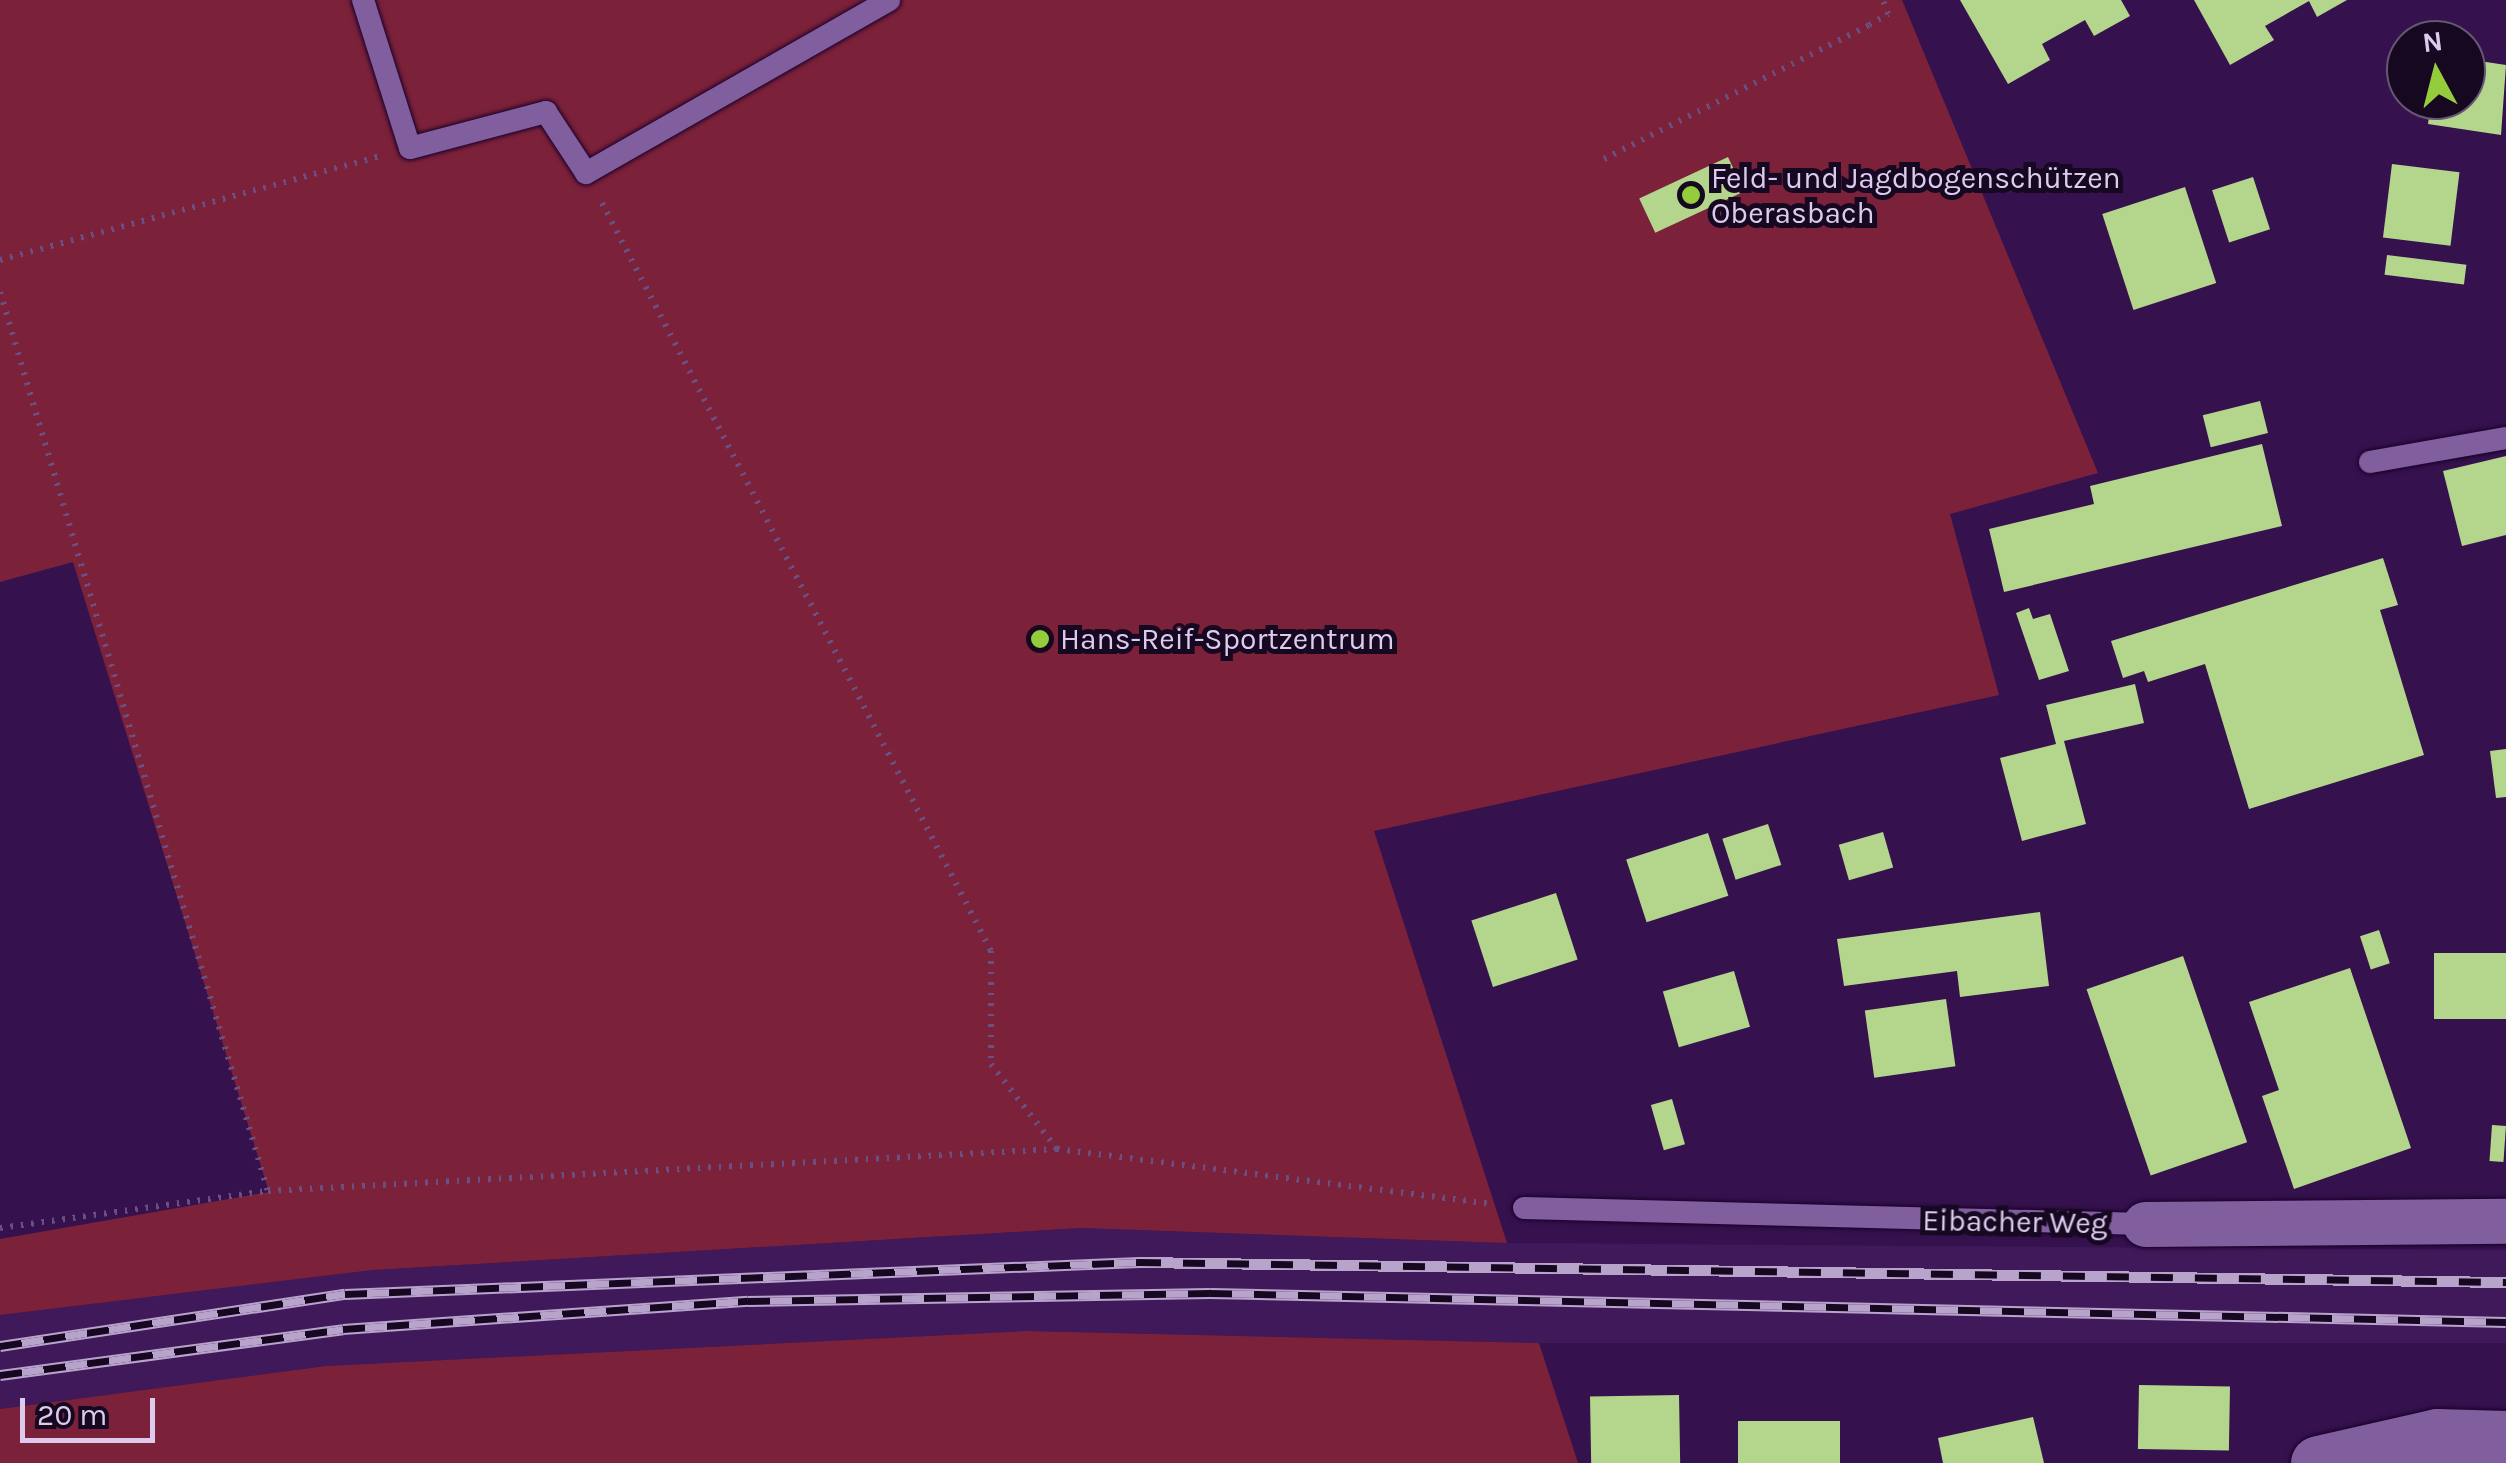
<!DOCTYPE html>
<meta charset="utf-8">
<style>
body{margin:0}
#map{position:relative;width:2506px;height:1463px;overflow:hidden;background:#35124d;font-family:Karla,sans-serif}
div>[style]{position:absolute}
[style*='--x']{left:calc(var(--x)*1px);top:calc(var(--y)*1px);width:calc(var(--w)*1px);rotate:calc(var(--a)*1deg)}
.built>*{inset:0;background:#40195a}
.green>*{inset:0;background:#7c213a}
.building>*{inset:0;background:#b4d68c;transform-origin:0 0}
.path>*{height:6px;margin-top:-3px;transform-origin:0;background:repeating-linear-gradient(90deg,#6c4f82 0 2.5px,transparent 0 10.5px)}
.roads{filter:drop-shadow(0 0 2px #1a012b) drop-shadow(0 0 2px #1a012b)}
.service>*{height:22px;margin:-11px;padding:0 11px;transform-origin:11px;border-radius:11px;background:#815e9e}
.minor>*{height:45px;margin:-22.5px;padding:0 22.5px;transform-origin:22.5px;border-radius:22.5px;background:#815e9e}
.tertiary>*{height:55px;margin:-27.5px;padding:0 27.5px;transform-origin:27.5px;border-radius:27.5px;background:#815e9e}
.rail>*{height:11px;margin-top:-5.5px;transform-origin:0;background:repeating-linear-gradient(90deg,#160821 0 22px,#b8a3cb 0 44px);box-sizing:border-box;border-block:2px solid #b8a3cb}
.dots>*{width:28px;height:28px;translate:-50% -50%;box-sizing:border-box;border:5px solid #160821;border-radius:50%}
span{translate:-50% -50%;white-space:nowrap;text-align:center;line-height:1.15;-webkit-text-stroke:10px #160821;paint-order:stroke}
.poi-label{font-size:30px;color:#ddcbee}
.left{translate:0 -50%;text-align:left}
.street-label{font-size:30px;color:#ddcbee}
.north{position:absolute;left:2386px;top:20px;width:100px;height:100px;box-sizing:border-box;background:#160821;border:2px solid #665673;border-radius:50%;rotate:353deg;font-size:28px;font-weight:700;line-height:40px;text-align:center;color:#ddcbee}
.north::after{content:'';display:block;margin:auto;width:35px;height:45px;background:#95cc3b;clip-path:polygon(50% 0,100% 100%,50% 72%,0 100%)}
.scale{position:absolute;left:20px;top:1398px;width:135px;height:45px;box-sizing:border-box;border:5px solid #ddcbee;border-top:0;padding-left:12px;font-size:30px;line-height:35px;white-space:nowrap;color:#ddcbee;-webkit-text-stroke:8px #160821;paint-order:stroke}
</style>
<div id="map">
<div class="built">
<div style="clip-path:polygon(1082px 1228px,1507px 1243px,2506px 1250px,2506px 1343px,1539px 1343px,1027px 1331px,326px 1366px,0 1409px,0 1315px,373px 1270px)"></div>
</div>
<div class="green">
<div style="clip-path:polygon(0 0,1902px 0,2098px 473px,1950px 514px,1999px 695px,1374px 831px,1507px 1243px,1082px 1228px,373px 1270px,0 1315px,0 1239px,269px 1192px,73px 562px,0 582px)"></div>
<div style="clip-path:polygon(1027px 1331px,1539px 1343px,1578px 1463px,0 1463px,0 1409px,326px 1366px)"></div>
</div>
<div class="building">
<div style="clip-path:polygon(1960px 0,2121px 0,2130px 16px,2094px 36px,2085px 20px,2042px 44px,2050px 60px,2008px 84px)"></div>
<div style="clip-path:polygon(2194px 0,2347px 0,2317px 17px,2309px 1px,2265px 26px,2274px 40px,2230px 65px)"></div>
<div style="clip-path:polygon(2466px 59px,2506px 65px,2501px 135px,2428px 124px,2431px 100px,2466px 100px)"></div>
<div style="left:1728px;top:157px;width:38px;height:98px;rotate:65deg"></div>
<div style="left:2392px;top:164px;width:68px;height:74px;rotate:7deg"></div>
<div style="left:2253px;top:177px;width:55px;height:43px;rotate:72deg"></div>
<div style="left:2185px;top:187px;width:101px;height:87px;rotate:72deg"></div>
<div style="left:2387px;top:255px;width:80px;height:20px;rotate:7deg"></div>
<div style="left:2260px;top:401px;width:33px;height:59px;rotate:76deg"></div>
<div style="clip-path:polygon(2262px 444px,2282px 526px,2004px 592px,1989px 529px,2094px 504px,2090px 486px)"></div>
<div style="clip-path:polygon(2506px 456px,2506px 535px,2462px 546px,2443px 471px)"></div>
<div style="clip-path:polygon(2383px 558px,2398px 605px,2380px 610px,2424px 755px,2249px 809px,2205px 664px,2148px 682px,2144px 671px,2123px 678px,2111px 641px)"></div>
<div style="clip-path:polygon(2029px 608px,2033px 619px,2050px 614px,2069px 671px,2039px 680px,2016px 613px)"></div>
<div style="clip-path:polygon(2135px 684px,2144px 723px,2064px 741px,2086px 824px,2022px 841px,2000px 758px,2056px 744px,2046px 705px)"></div>
<div style="clip-path:polygon(2506px 749px,2506px 797px,2496px 798px,2490px 751px)"></div>
<div style="left:1768px;top:824px;width:43px;height:48px;rotate:72deg"></div>
<div style="left:1883px;top:832px;width:37px;height:46px;rotate:74deg"></div>
<div style="left:1708px;top:833px;width:66px;height:86px;rotate:72deg"></div>
<div style="left:1556px;top:893px;width:70px;height:89px;rotate:72deg"></div>
<div style="clip-path:polygon(2040px 912px,2049px 986px,1960px 997px,1957px 971px,1844px 986px,1837px 939px)"></div>
<div style="left:2379px;top:930px;width:35px;height:20px;rotate:72deg"></div>
<div style="left:2506px;top:953px;width:66px;height:72px;rotate:90deg"></div>
<div style="left:2183px;top:956px;width:197px;height:102px;rotate:71deg"></div>
<div style="clip-path:polygon(2350px 968px,2411px 1148px,2294px 1189px,2262px 1096px,2279px 1090px,2249px 1002px)"></div>
<div style="left:1734px;top:971px;width:58px;height:74px;rotate:74deg"></div>
<div style="left:1946px;top:999px;width:68px;height:82px;rotate:82deg"></div>
<div style="left:1672px;top:1099px;width:47px;height:22px;rotate:74deg"></div>
<div style="left:2492px;top:1125px;width:14px;height:36px;rotate:4deg"></div>
<div style="left:2139px;top:1385px;width:91px;height:64px;rotate:1deg"></div>
<div style="left:1679px;top:1395px;width:68px;height:89px;rotate:89deg"></div>
<div style="clip-path:polygon(2033px 1417px,2044px 1463px,1943px 1463px,1938px 1438px)"></div>
<div style="left:1840px;top:1421px;width:42px;height:102px;rotate:90deg"></div>
</div>
<div class="path">
<div style="--x:1604;--y:159;--w:297;--a:-26.8"></div>
<div style="--x:1869;--y:25;--w:22;--a:-30"></div>
<div style="--x:1888;--y:14;--w:15;--a:-110"></div>
<div style="--x:602;--y:203;--w:843;--a:62.52"></div>
<div style="--x:991;--y:951;--w:113;--a:90"></div>
<div style="--x:991;--y:1064;--w:108;--a:52.2"></div>
<div style="--x:1057;--y:1149;--w:439;--a:7.2"></div>
<div style="--x:0;--y:260;--w:393;--a:-15.3"></div>
<div style="--x:0;--y:292;--w:938;--a:73.4"></div>
<div style="--x:0;--y:1228;--w:271;--a:-7.9"></div>
<div style="--x:268;--y:1191;--w:790;--a:-3.05"></div>
</div>
<div class="roads">
<div class="service">
<div style="--x:363;--y:0;--w:155;--a:72.4"></div>
<div style="--x:410;--y:148;--w:141;--a:-14.8"></div>
<div style="--x:546;--y:112;--w:73;--a:56.7"></div>
<div style="--x:586;--y:173;--w:349;--a:-29.7"></div>
<div style="--x:2370;--y:462;--w:138;--a:-10"></div>
<div style="--x:1524;--y:1208;--w:621;--a:1.48"></div>
</div>
<div class="minor">
<div style="--x:2145;--y:1224;--w:361;--a:-0.5"></div>
</div>
<div class="tertiary">
<div style="--x:2318;--y:1463;--w:122;--a:-12.8"></div>
<div style="--x:2437;--y:1436;--w:69;--a:1.7"></div>
</div>
</div>
<div class="rail">
<div style="--x:0;--y:1346;--w:349;--a:-8.6"></div>
<div style="--x:345;--y:1294;--w:795;--a:-2.31"></div>
<div style="--x:1139;--y:1262;--w:1367;--a:0.84"></div>
<div style="--x:0;--y:1375;--w:346;--a:-7.6"></div>
<div style="--x:343;--y:1329;--w:406;--a:-4"></div>
<div style="--x:748;--y:1301;--w:462;--a:-1"></div>
<div style="--x:1210;--y:1293;--w:1296;--a:1.28"></div>
</div>
<div class="dots">
<div style="left:1691px;top:195px;background:#95cc3b"></div>
<div style="left:1040px;top:639px;background:#95cc3b"></div>
</div>
<div class="poi-label">
<span class="left" style="left:1711px;top:195px">Feld- und Jagdbogenschützen<br>Oberasbach</span>
<span class="left" style="left:1060px;top:639px">Hans-Reif-Sportzentrum</span>
</div>
<div class="street-label">
<span style="left:2015px;top:1222px;rotate:1deg">Eibacher Weg</span>
</div>
<div class="north">N</div>
<div class="scale">20 m</div>
</div>
